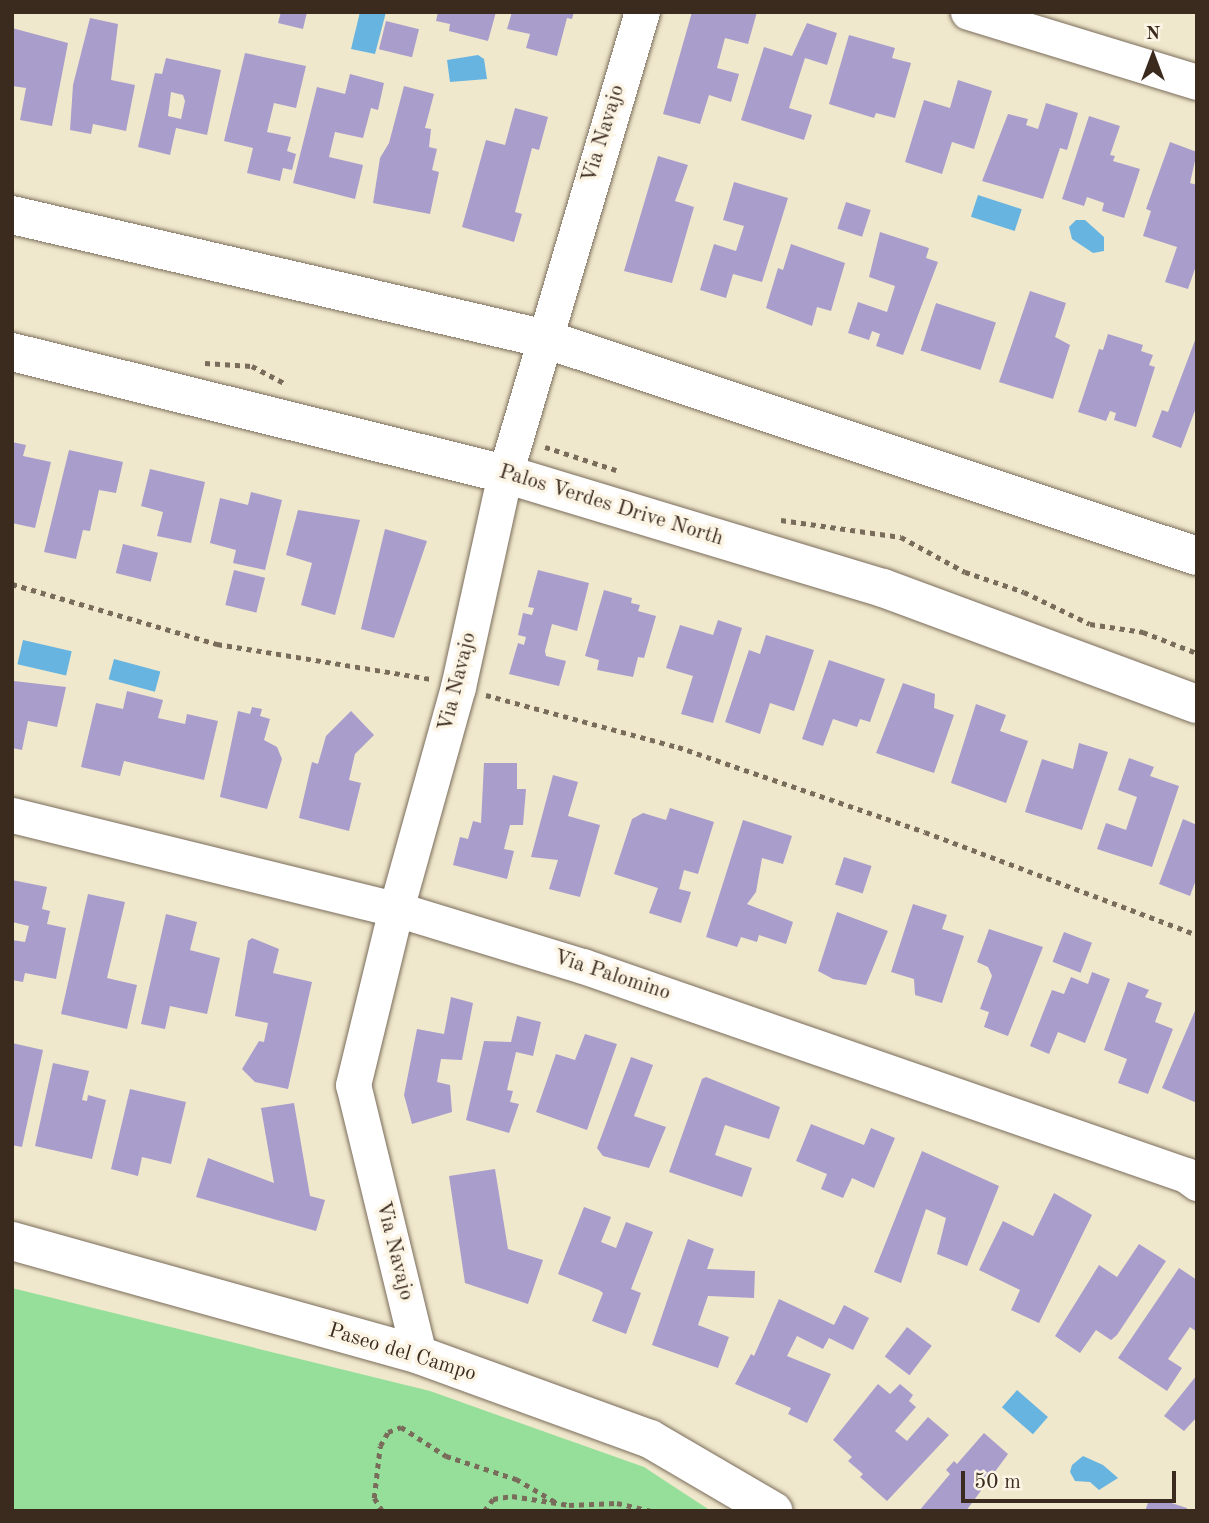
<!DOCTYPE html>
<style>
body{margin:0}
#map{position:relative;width:1209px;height:1523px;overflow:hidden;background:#f0e8cc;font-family:"Old Standard TT",serif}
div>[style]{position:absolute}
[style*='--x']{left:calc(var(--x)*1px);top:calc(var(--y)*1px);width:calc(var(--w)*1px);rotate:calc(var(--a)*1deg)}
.green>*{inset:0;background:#95df9b}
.water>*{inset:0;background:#67b4e1;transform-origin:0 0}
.building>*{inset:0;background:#a99dcc;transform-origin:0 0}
.path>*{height:4.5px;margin-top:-2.25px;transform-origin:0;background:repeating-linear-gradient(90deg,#7a6c5b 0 5px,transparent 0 10px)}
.roads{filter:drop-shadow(0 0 2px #7a6c5b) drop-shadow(0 0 2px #7a6c5b)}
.minor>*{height:35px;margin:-17.5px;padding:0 17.5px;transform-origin:17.5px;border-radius:17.5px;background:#fff}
.tertiary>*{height:38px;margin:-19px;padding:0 19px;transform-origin:19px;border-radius:19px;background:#fff}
.primary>*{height:38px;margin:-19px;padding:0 19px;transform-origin:19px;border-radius:19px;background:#fff}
span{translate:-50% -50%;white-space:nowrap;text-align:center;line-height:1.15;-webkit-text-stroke:7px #fcf5e5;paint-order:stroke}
.street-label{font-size:21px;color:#3b2a1e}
.frame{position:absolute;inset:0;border:14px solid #3b2a1e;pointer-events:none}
.north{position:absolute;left:1118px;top:21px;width:70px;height:70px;-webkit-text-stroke:5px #fcf5e5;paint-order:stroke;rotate:0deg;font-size:19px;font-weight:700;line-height:28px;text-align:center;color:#3b2a1e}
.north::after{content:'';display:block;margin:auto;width:24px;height:32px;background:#3b2a1e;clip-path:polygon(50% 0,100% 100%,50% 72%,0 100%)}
.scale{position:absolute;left:961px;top:1471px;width:215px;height:32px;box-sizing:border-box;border:4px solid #3b2a1e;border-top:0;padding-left:9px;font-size:21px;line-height:24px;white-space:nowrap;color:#3b2a1e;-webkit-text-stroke:5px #fcf5e5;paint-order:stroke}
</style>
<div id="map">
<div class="green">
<div style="clip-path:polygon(12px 1288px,430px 1391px,644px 1467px,711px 1511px,12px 1511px)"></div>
</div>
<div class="water">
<div style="clip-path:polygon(360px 12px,386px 12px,375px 54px,351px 49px)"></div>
<div style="clip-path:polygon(478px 55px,484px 59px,487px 79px,450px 82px,447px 60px)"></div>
<div style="left:978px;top:195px;width:46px;height:23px;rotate:18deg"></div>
<div style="clip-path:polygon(1076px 220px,1085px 220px,1104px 237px,1104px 251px,1093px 253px,1072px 239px,1069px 227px)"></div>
<div style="left:23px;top:640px;width:50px;height:25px;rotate:13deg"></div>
<div style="left:114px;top:659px;width:48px;height:21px;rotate:15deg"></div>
<div style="left:1017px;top:1390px;width:41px;height:23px;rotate:41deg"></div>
<div style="clip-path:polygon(1083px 1456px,1103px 1465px,1118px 1478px,1099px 1490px,1090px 1482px,1075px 1481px,1070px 1472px,1072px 1465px)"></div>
</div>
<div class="building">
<div style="clip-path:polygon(281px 12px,307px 12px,303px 29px,278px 23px)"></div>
<div style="clip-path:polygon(438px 12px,496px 12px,488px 41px,449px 31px,450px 24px,436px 21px)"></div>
<div style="clip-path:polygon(512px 12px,574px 12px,572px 19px,567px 18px,557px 56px,526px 48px,530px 34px,507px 29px)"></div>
<div style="clip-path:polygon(692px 12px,757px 12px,748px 44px,725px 38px,717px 68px,739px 74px,731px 102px,709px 95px,700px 124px,663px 114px)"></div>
<div style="clip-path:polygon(90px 18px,118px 24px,111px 80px,135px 85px,126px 131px,93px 124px,91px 134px,70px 130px,73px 85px)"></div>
<div style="left:386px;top:21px;width:34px;height:29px;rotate:14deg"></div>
<div style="clip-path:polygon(807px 23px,837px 33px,827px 65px,805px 58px,789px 108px,812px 115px,804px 140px,741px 120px,764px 47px,792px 56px)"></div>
<div style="clip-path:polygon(12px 28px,68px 43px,52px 126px,20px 120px,26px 88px,12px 86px)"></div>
<div style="clip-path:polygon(849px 35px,895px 48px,892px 58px,911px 63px,895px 118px,876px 113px,874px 118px,829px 104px)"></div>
<div style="clip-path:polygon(245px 53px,306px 66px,296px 108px,274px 103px,267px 132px,291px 137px,287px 151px,296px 154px,292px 170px,283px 168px,280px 181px,247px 173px,253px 148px,224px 141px)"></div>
<div style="clip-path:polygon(evenodd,166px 58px,221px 70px,207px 135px,176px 128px,170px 155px,138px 147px,155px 73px,162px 74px,166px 58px,171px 92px,183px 95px,185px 101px,181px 119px,168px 116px,171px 92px)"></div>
<div style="clip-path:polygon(350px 74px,384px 83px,378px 110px,371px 108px,363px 138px,335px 132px,329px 157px,363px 165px,355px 199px,293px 183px,317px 87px,345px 94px)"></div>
<div style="clip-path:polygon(958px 80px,992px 91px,974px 149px,952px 142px,942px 174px,905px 162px,924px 100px,950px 108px)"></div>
<div style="clip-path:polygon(404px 86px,434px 94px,425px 128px,431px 129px,429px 147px,437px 149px,432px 170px,439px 172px,430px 214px,373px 203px,380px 158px,389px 143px)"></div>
<div style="clip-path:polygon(1046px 103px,1078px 113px,1067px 150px,1060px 148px,1043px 199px,982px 181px,1008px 114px,1028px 119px,1026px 125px,1038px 129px)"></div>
<div style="clip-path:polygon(515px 108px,548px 117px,539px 150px,532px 148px,515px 212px,522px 214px,514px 242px,462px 227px,486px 140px,505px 145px)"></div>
<div style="clip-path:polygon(1089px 116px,1120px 126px,1110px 155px,1115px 156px,1113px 161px,1140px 169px,1124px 218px,1102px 211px,1104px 203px,1087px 197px,1084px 206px,1062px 199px)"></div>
<div style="clip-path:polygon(1170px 142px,1197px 152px,1190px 183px,1197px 185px,1197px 263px,1188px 289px,1165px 282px,1177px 247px,1143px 236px,1151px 211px,1146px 209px)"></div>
<div style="clip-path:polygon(658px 156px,688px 165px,675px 201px,694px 207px,672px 283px,624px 271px)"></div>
<div style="clip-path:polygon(734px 182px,788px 198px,762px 282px,733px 274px,726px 298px,700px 290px,714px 244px,736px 251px,744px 226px,723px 220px)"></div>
<div style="left:846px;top:202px;width:26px;height:28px;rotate:18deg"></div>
<div style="clip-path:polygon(880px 232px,929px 248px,926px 258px,938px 262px,903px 355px,876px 346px,880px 334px,872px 331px,869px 340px,848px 333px,858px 302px,887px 312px,895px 286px,869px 277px)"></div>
<div style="clip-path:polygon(791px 244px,845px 263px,831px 311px,817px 307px,812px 326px,766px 308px,778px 268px,783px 270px)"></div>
<div style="clip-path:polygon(1030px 291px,1066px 303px,1055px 337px,1070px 345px,1053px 399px,999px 382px)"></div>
<div style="left:936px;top:303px;width:63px;height:50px;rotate:18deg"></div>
<div style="clip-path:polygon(1108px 334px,1143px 345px,1141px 351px,1153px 355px,1149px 365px,1155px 367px,1136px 427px,1114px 420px,1116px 413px,1110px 411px,1106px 421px,1078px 412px,1099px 349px,1103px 350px)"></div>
<div style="clip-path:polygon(1197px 335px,1197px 405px,1181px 448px,1152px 437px,1162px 410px,1168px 412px)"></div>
<div style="clip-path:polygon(12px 442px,26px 445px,23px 456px,51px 462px,35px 528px,12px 523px)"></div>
<div style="clip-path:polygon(69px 450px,123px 462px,116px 493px,99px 490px,90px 531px,83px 530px,76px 559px,44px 552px)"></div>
<div style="clip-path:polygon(150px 469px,205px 482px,191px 543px,157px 536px,163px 512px,141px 506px)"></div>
<div style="clip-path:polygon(251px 492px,282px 500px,265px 570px,233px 563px,236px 550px,210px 543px,220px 498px,248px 505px)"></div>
<div style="clip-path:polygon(298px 510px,360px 520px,335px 615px,301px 605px,312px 563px,286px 555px)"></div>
<div style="clip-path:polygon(385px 529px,427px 541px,394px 638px,361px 629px)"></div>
<div style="left:123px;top:544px;width:36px;height:30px;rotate:14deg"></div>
<div style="left:234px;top:570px;width:32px;height:36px;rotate:14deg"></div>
<div style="clip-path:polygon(538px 570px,589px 583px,577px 631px,552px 624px,545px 651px,546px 656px,566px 661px,559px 686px,509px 674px,518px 643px,524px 645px,526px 637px,518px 635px,523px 613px,532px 615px,534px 608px,528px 607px)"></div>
<div style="clip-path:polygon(604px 590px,632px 598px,631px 603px,640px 605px,638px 611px,656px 616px,644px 658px,638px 657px,633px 677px,597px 670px,599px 660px,585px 656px)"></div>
<div style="clip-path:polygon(718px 620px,742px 628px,713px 723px,681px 714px,693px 676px,666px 668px,680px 625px,713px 635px)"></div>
<div style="clip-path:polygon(766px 635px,814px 650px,794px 711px,770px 703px,760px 734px,725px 722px,749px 650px,760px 654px)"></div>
<div style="clip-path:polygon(829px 660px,885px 679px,870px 722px,860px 719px,857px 727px,833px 719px,823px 746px,802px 739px)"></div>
<div style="clip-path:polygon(12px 673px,14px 681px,66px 687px,57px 727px,28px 721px,22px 750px,12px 748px)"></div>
<div style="clip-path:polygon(903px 683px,935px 694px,934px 708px,954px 715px,934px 773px,876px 753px)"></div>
<div style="clip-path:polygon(127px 691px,163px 700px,158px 718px,185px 724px,187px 714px,218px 721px,204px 780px,124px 761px,120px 776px,81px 767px,96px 703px,123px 709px)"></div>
<div style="clip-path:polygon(976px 704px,1006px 715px,1000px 731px,1028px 741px,1006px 803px,951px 783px)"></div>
<div style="clip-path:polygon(252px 707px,262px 709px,260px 716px,270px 719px,264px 740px,277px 747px,282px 759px,267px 809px,220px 797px,238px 711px,250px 714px)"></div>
<div style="clip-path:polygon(351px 711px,374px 735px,355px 754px,349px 780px,361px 783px,349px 831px,299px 818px,312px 762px,318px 764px,326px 736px)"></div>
<div style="clip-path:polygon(1079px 743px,1108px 752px,1082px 830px,1025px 812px,1042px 759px,1073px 769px)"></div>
<div style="clip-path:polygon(1129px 758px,1154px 767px,1150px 776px,1179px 786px,1152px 867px,1097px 849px,1106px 823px,1126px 830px,1137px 797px,1118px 790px)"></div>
<div style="clip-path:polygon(484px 763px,517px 763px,517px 789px,526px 789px,523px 825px,510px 825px,504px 849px,514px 851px,507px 879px,453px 865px,460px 837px,468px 839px,473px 821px,481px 823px)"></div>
<div style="clip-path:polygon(553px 775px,578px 782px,568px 816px,600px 825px,580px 897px,549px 889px,558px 860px,531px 857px)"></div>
<div style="clip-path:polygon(670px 808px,714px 822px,698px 874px,684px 870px,679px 889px,691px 892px,681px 923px,649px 913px,658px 888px,614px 874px,632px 819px,643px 813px,666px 820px)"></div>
<div style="clip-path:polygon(1183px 819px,1197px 825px,1197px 877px,1190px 896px,1159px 884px)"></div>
<div style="clip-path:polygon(743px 820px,792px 836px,783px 864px,762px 858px,756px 892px,747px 904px,793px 922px,786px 944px,759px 935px,757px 942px,741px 937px,737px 947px,706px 937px)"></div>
<div style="left:844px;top:857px;width:29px;height:29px;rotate:18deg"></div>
<div style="clip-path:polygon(12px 880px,47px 887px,42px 909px,50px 911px,47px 924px,66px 928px,56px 979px,25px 973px,23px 982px,12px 980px,12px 940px,25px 942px,29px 926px,12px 922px)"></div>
<div style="clip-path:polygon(88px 894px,125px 902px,107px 978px,137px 985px,127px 1029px,61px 1014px)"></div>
<div style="clip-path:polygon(913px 904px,947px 915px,942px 929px,964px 936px,942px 1003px,915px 995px,914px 979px,891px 972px)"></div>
<div style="clip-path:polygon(837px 912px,888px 931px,866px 985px,833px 979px,818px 971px)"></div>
<div style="clip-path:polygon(166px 914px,197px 922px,190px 950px,220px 958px,207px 1014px,170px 1006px,165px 1029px,141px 1024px)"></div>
<div style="clip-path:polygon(989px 929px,1043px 947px,1008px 1036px,984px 1027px,989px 1012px,980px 1009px,992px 976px,988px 967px,977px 962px)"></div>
<div style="left:1064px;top:932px;width:30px;height:32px;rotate:21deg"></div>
<div style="clip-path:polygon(252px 938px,279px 949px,273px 973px,312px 982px,288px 1089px,255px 1082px,242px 1069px,259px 1041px,264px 1042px,268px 1023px,235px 1016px,248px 941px)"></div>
<div style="clip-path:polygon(1092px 972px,1110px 979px,1085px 1043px,1058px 1032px,1049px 1054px,1030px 1046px,1052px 990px,1064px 994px,1071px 977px,1088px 984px)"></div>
<div style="clip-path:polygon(1128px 982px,1149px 990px,1145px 997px,1162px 1003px,1155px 1022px,1173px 1029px,1148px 1094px,1118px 1083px,1127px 1059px,1104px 1050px)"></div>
<div style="clip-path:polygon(451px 997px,473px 1003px,462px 1060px,441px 1059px,437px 1082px,450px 1085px,452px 1112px,412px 1124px,404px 1095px,417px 1029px,444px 1034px)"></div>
<div style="clip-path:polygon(1197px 1006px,1197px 1103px,1162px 1088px)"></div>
<div style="clip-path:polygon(517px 1016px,541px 1022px,533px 1056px,516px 1052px,507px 1090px,513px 1091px,510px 1102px,519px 1104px,509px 1133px,466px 1120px,484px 1041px,511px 1042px)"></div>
<div style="clip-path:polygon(585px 1034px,617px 1044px,587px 1130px,536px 1112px,556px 1054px,575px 1060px)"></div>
<div style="clip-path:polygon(12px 1043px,43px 1050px,22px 1147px,12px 1145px)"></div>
<div style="clip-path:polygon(631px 1057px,653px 1065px,634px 1116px,666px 1127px,649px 1168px,603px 1156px,597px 1148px)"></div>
<div style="clip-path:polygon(53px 1063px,89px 1071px,82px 1100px,87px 1101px,88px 1095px,106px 1100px,92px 1159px,35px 1146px)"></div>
<div style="clip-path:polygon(706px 1077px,780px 1107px,769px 1139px,725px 1125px,715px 1155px,752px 1168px,742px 1197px,669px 1172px,702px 1079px)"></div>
<div style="clip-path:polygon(130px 1089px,186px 1102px,171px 1164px,142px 1157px,138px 1176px,111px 1169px)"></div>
<div style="clip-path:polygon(294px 1103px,310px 1196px,325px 1200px,316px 1231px,196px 1197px,208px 1158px,274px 1183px,261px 1108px)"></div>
<div style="clip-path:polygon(811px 1124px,864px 1145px,871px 1128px,895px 1138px,874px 1188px,852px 1178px,843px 1198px,821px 1189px,827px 1174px,796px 1161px)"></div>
<div style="clip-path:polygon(922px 1151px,999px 1186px,967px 1266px,937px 1254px,946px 1218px,926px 1209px,901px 1283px,874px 1272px)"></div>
<div style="clip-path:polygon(495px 1169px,508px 1249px,543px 1260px,528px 1304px,465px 1283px,449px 1176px)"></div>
<div style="clip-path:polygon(1054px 1193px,1092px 1215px,1039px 1323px,1011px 1310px,1020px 1290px,979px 1270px,1003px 1221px,1033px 1236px)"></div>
<div style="clip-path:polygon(584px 1207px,611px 1217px,601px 1242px,616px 1248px,626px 1222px,653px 1232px,631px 1289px,641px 1293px,626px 1334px,592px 1321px,603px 1293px,599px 1290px,558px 1274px)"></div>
<div style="clip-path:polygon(688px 1239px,714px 1249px,707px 1269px,755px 1271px,754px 1298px,708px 1296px,698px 1325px,729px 1337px,718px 1368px,652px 1345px)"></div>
<div style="clip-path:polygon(1139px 1244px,1166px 1261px,1117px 1335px,1111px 1340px,1096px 1330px,1080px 1353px,1055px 1336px,1099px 1265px,1117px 1277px)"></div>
<div style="clip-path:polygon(1179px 1268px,1197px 1280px,1197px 1332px,1190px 1327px,1168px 1359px,1182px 1368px,1167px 1391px,1118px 1358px)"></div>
<div style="clip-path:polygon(779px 1299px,834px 1325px,844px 1305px,869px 1318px,853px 1350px,829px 1338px,823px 1349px,797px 1336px,787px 1356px,831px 1374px,807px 1423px,788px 1414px,791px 1408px,735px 1384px,751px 1354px,754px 1356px)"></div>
<div style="left:907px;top:1327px;width:31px;height:37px;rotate:37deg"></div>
<div style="clip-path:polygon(1197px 1375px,1197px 1417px,1184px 1431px,1164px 1416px)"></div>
<div style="clip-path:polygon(878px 1384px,890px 1394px,900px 1384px,913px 1395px,909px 1401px,916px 1407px,895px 1431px,907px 1441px,928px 1417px,949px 1435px,887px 1501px,860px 1477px,863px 1474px,848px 1461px,852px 1457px,833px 1440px)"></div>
<div style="clip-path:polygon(984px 1433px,1008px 1454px,966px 1511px,919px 1511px,950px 1474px,946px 1470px,954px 1461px,957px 1464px)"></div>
<div style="clip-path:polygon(1159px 1499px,1187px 1508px,1186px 1511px,1145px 1511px,1149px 1500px,1158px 1503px)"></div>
</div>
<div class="path">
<div style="--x:205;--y:363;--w:47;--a:3.7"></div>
<div style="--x:252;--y:366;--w:38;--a:28"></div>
<div style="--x:545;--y:447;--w:75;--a:17.9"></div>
<div style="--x:781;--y:520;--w:121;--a:8.1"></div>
<div style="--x:901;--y:537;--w:73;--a:28.7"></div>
<div style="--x:965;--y:572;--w:62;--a:18.7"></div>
<div style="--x:1024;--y:592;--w:73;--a:25.9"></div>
<div style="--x:1090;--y:624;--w:54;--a:8.6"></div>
<div style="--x:1143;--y:632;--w:58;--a:21.3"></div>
<div style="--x:12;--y:584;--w:214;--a:16.3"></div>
<div style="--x:217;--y:644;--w:216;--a:9.3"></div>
<div style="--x:486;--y:695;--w:199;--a:15.2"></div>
<div style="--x:678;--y:747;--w:261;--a:19"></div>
<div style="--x:925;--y:832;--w:291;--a:20.7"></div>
<div style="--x:382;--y:1511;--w:15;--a:-122"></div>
<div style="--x:374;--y:1498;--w:52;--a:-83.4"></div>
<div style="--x:380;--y:1446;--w:16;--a:-60"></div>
<div style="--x:388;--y:1432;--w:14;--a:-21"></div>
<div style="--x:401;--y:1427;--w:54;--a:32.8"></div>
<div style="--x:446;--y:1456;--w:74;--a:18.2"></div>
<div style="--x:516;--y:1479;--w:48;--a:30.3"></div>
<div style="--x:484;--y:1511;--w:15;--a:-53"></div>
<div style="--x:493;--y:1499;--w:19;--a:-9"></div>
<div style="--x:512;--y:1496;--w:58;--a:9"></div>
<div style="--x:569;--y:1505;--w:48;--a:-2.4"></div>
<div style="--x:617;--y:1503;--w:35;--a:13"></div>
</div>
<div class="roads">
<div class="minor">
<div style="--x:968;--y:12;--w:239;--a:17"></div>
<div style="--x:12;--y:815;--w:395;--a:13.8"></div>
<div style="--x:396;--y:909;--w:195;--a:17"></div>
<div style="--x:583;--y:966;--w:638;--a:19.12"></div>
<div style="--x:1186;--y:1175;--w:14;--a:36"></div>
<div style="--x:419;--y:1355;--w:278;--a:-103.7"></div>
<div style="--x:353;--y:1085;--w:181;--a:-76.3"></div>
<div style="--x:396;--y:909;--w:230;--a:-74.4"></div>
<div style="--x:458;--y:687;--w:218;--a:-77.6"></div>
<div style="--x:505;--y:474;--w:482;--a:-73.5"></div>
</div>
<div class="tertiary">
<div style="--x:12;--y:1241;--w:423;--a:15.6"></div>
<div style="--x:419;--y:1355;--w:246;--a:20"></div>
<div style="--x:650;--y:1439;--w:143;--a:30.3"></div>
</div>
<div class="primary">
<div style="--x:12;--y:215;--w:544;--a:13.07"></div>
<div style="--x:542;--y:338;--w:690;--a:18.41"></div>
<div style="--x:12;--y:352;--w:508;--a:13.9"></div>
<div style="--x:505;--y:474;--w:395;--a:16.8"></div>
<div style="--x:883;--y:588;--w:335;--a:20.3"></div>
</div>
</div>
<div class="street-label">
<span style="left:604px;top:134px;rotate:-73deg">Via Navajo</span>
<span style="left:611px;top:506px;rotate:17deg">Palos Verdes Drive North</span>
<span style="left:458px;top:682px;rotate:-76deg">Via Navajo</span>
<span style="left:612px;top:976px;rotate:18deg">Via Palomino</span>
<span style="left:394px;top:1251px;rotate:76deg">Via Navajo</span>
<span style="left:402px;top:1353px;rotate:17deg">Paseo del Campo</span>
</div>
<div class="frame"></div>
<div class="north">N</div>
<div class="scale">50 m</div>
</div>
